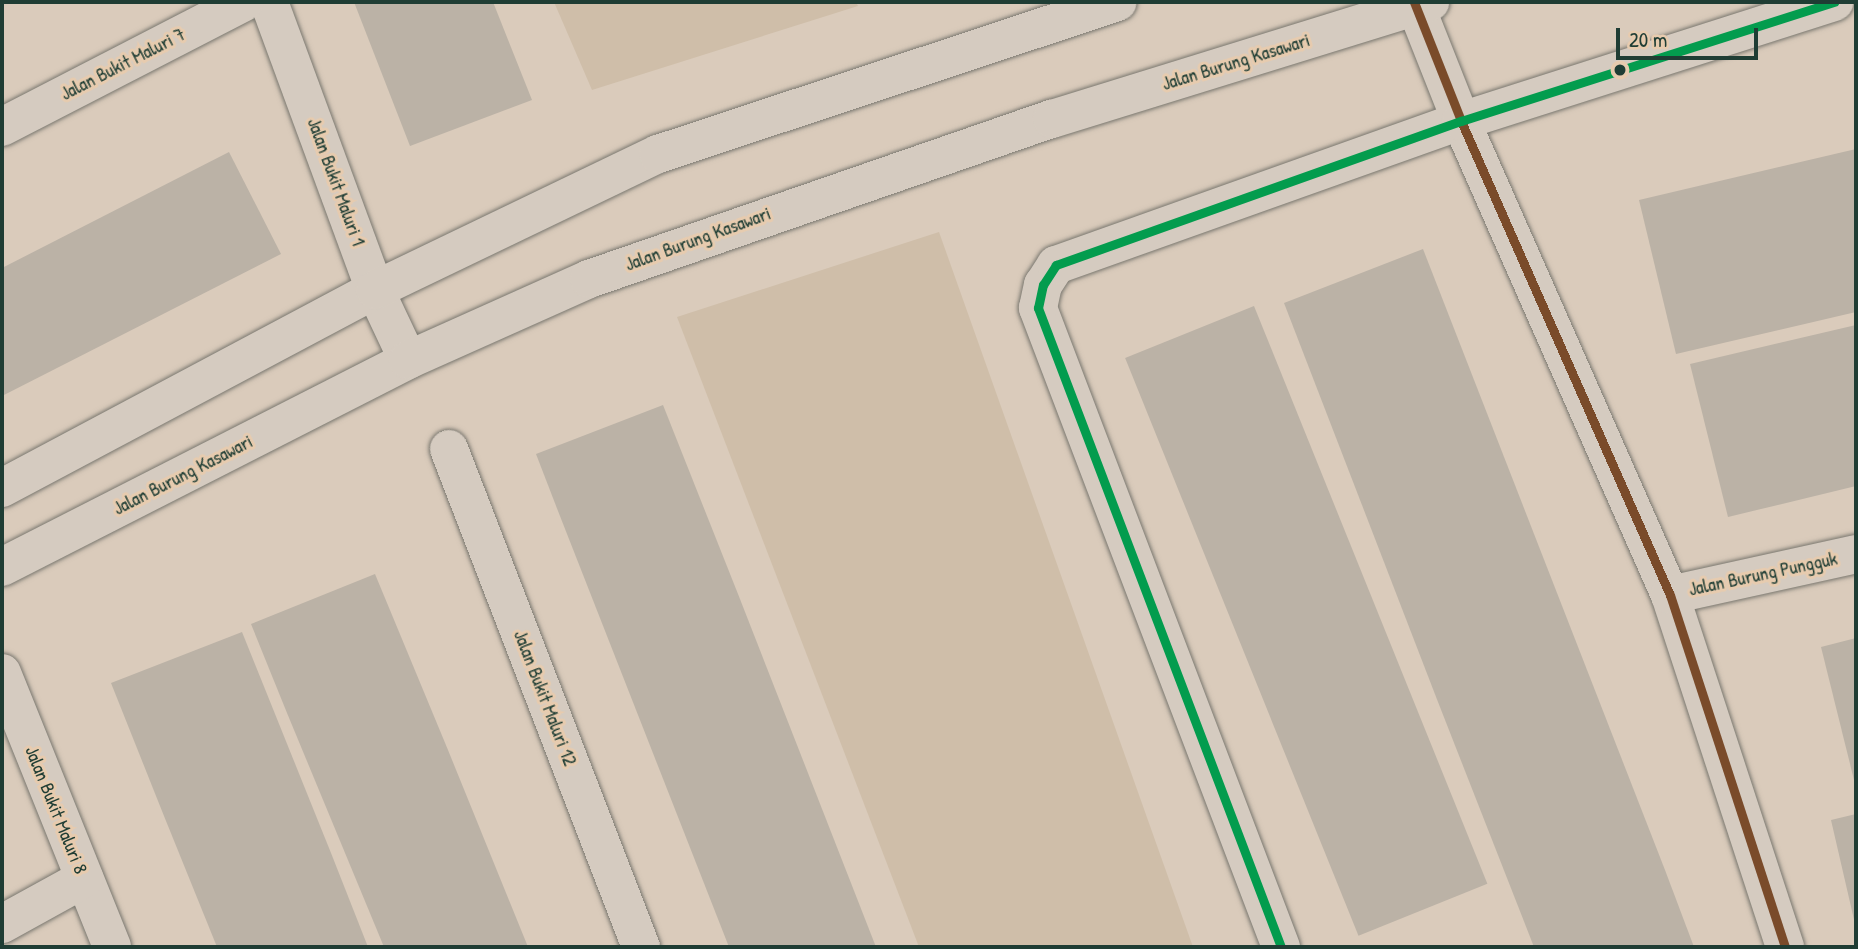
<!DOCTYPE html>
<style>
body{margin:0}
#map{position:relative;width:1858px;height:949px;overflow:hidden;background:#dacbbb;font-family:"Patrick Hand",sans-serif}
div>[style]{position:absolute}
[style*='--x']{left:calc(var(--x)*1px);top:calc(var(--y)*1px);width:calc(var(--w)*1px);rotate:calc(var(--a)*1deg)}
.green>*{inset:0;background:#cfbea9}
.building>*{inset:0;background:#bbb2a6;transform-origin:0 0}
.roads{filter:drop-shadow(0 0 2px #79776f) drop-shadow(0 0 2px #79776f)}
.minor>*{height:38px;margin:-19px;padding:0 19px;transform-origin:19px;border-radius:19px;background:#d5cbc0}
.tertiary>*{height:38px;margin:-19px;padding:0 19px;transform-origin:19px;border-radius:19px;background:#d5cbc0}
.bus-1>*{height:9px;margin:-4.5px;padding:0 4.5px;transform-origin:4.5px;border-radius:4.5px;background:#7a4b2a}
.bus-2>*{height:9px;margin:-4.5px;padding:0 4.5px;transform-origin:4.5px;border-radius:4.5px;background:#039c4e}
.dots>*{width:19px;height:19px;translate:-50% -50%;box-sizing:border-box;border:4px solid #e7cbae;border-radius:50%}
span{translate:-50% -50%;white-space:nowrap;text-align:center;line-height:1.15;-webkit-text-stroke:6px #e7cbae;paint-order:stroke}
.street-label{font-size:19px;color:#1f3d34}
.frame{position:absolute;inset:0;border:4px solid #1f3d34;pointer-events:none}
.scale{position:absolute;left:1616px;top:28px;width:142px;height:32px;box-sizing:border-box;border:4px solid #1f3d34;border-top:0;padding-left:9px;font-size:21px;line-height:24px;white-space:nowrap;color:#1f3d34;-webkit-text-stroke:5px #e7cbae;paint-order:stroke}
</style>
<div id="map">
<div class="green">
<div style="clip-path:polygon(554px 2px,856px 2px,858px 6px,592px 90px)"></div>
<div style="clip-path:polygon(939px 232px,1193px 947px,919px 947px,677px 317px)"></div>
</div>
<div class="building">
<div style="clip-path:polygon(354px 2px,493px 2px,532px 100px,410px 146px)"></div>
<div style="clip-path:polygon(1856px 149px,1856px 312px,1676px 354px,1639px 200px)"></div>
<div style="clip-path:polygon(229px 152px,281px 254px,2px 396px,2px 268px)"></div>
<div style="clip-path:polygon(1423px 249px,1665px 870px,1694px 947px,1534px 947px,1438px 702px,1284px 303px)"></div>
<div style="left:1254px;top:306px;width:623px;height:139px;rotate:68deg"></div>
<div style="clip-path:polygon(1856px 325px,1856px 486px,1728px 517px,1690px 364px)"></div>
<div style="clip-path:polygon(663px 405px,738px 594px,876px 947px,729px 947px,558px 511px,536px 454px)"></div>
<div style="clip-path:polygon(375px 574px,448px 750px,528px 947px,384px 947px,287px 713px,251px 624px)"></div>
<div style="clip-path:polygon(242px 632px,331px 853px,368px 947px,217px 947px,164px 816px,111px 683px)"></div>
<div style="clip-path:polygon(1856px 638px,1856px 784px,1855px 784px,1821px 647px)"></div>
<div style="clip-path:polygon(1856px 814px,1856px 923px,1855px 924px,1831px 820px)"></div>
</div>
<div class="roads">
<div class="minor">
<div style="--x:269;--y:2;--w:307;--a:69.8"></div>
<div style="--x:375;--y:290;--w:77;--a:64.8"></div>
<div style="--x:1414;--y:2;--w:128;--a:68.4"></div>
<div style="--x:1461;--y:121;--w:518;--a:66.21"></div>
<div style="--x:1670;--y:595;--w:370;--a:71.9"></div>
<div style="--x:2;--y:127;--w:272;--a:-27.3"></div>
<div style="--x:449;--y:449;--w:534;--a:68.92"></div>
<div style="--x:1670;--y:595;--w:190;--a:-12.4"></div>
<div style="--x:2;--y:673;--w:295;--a:68.1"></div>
<div style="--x:2;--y:924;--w:94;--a:-28.8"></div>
<div style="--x:1281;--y:947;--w:684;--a:-110.82"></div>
<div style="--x:1038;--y:308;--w:24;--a:-78"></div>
<div style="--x:1043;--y:285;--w:24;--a:-57"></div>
<div style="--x:1056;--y:265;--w:430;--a:-19.6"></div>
<div style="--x:1461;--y:121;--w:392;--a:-17.7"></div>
</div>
<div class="tertiary">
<div style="--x:2;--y:488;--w:422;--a:-28"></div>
<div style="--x:375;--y:290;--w:314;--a:-25.7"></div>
<div style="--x:658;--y:154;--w:484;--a:-18.3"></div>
<div style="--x:2;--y:567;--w:456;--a:-27"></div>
<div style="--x:408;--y:360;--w:198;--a:-24.1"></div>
<div style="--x:589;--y:279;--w:490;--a:-19.1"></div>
<div style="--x:1052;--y:119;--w:396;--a:-17.2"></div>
</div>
</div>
<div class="bus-1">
<div style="--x:1414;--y:2;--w:128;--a:68.4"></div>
<div style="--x:1461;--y:121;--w:518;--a:66.21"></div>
<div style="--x:1670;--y:595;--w:370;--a:71.9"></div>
</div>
<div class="bus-2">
<div style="--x:1281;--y:947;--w:684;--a:-110.82"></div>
<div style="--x:1038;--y:308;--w:24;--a:-78"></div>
<div style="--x:1043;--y:285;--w:24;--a:-57"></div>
<div style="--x:1056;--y:265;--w:430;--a:-19.6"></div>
<div style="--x:1461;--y:121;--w:392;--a:-17.7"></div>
</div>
<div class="dots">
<div style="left:1620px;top:70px;background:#1f3d34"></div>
</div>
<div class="street-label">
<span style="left:1236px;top:62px;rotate:-17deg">Jalan Burung Kasawari</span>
<span style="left:123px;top:64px;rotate:-27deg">Jalan Bukit Maluri 7</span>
<span style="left:336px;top:182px;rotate:70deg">Jalan Bukit Maluri 1</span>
<span style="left:698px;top:239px;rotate:-20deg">Jalan Burung Kasawari</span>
<span style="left:183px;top:475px;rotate:-27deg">Jalan Burung Kasawari</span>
<span style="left:1763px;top:574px;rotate:-12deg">Jalan Burung Pungguk</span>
<span style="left:545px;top:698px;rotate:69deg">Jalan Bukit Maluri 12</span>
<span style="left:56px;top:810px;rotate:68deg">Jalan Bukit Maluri 8</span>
</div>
<div class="frame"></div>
<div class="scale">20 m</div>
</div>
